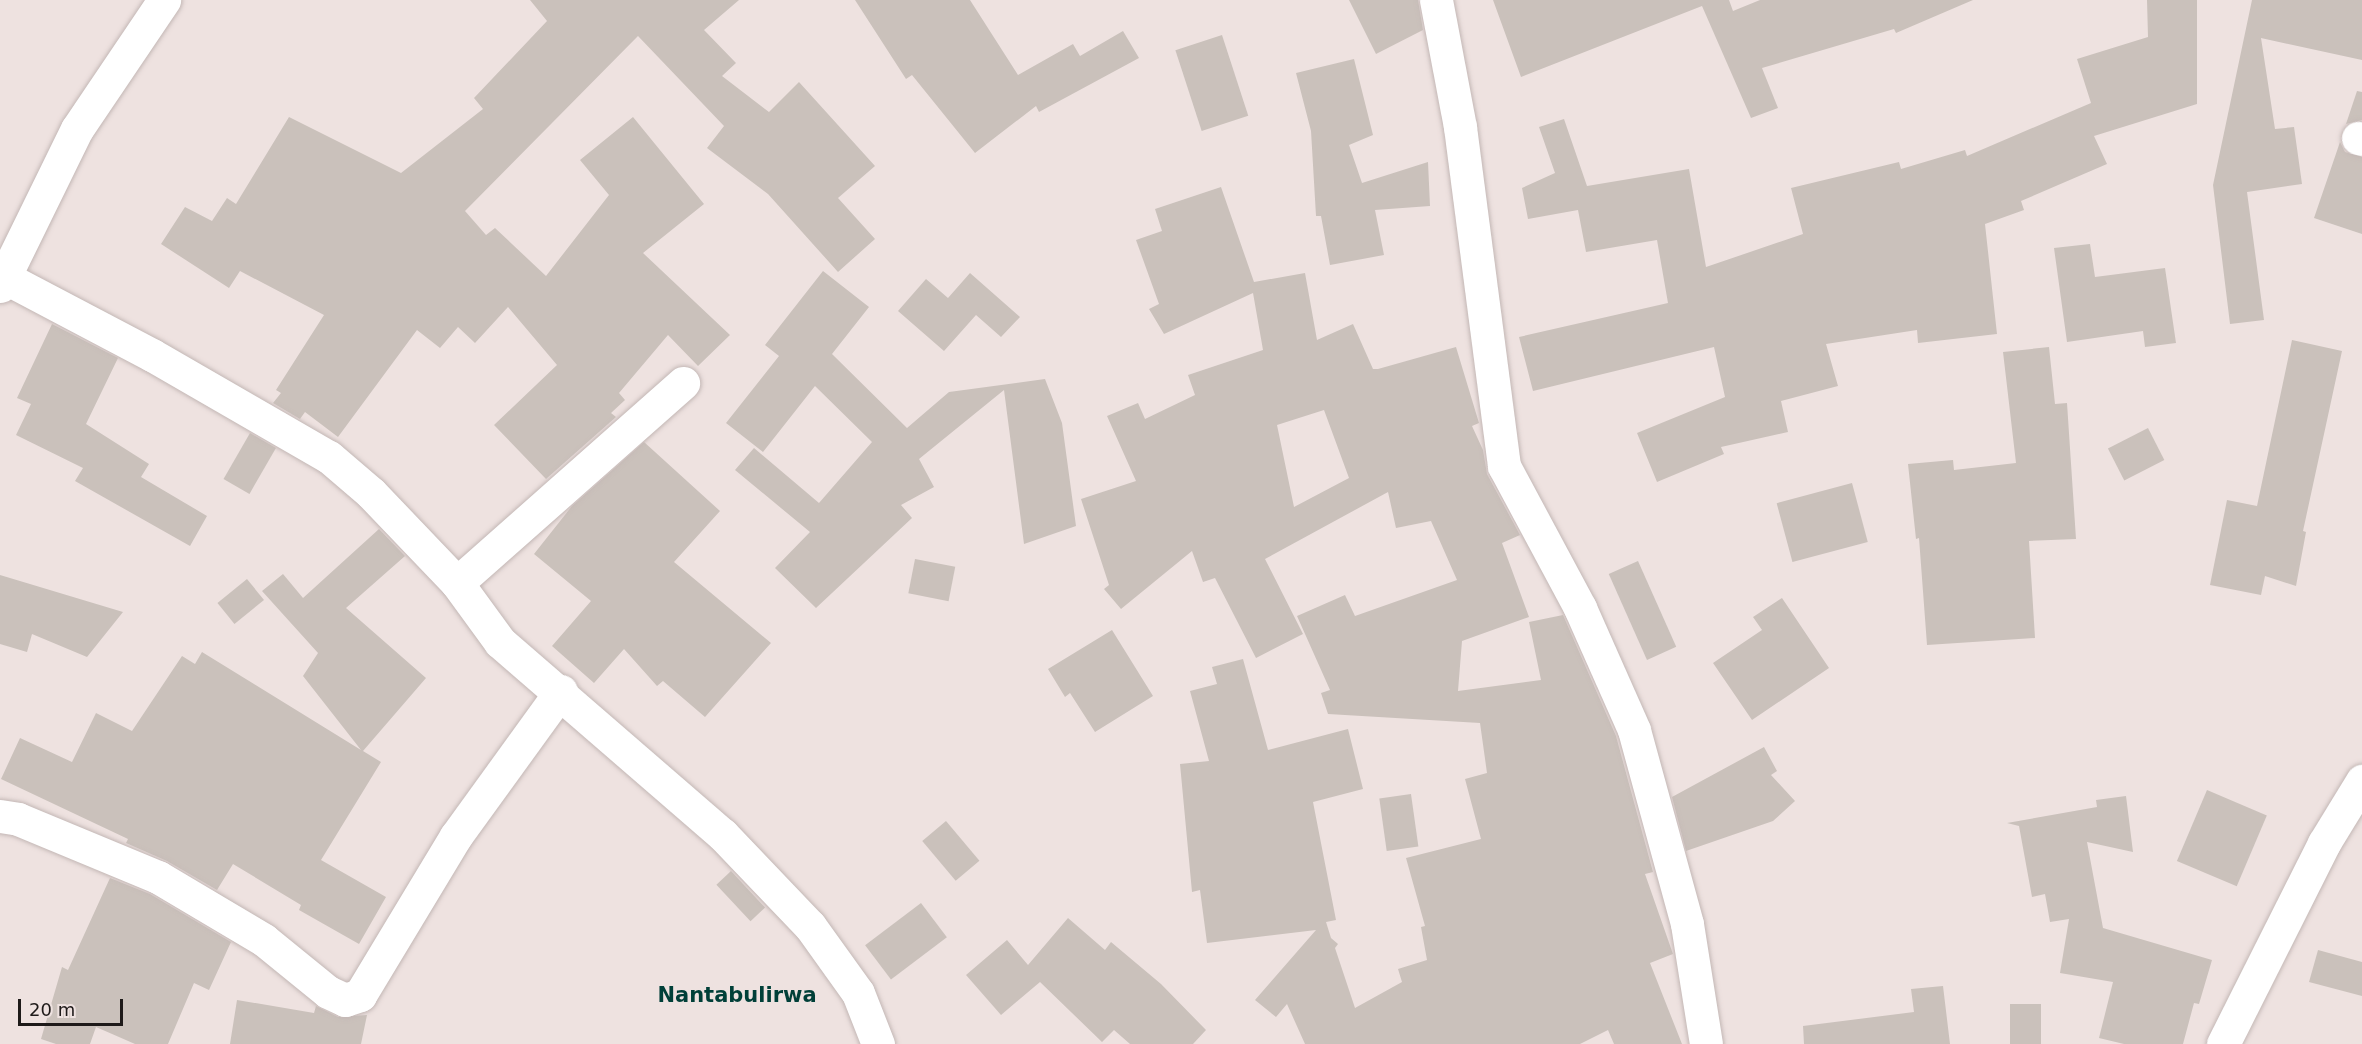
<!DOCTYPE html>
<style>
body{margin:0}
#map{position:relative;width:2362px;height:1044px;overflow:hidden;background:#eee2e0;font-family:"DejaVu Sans",sans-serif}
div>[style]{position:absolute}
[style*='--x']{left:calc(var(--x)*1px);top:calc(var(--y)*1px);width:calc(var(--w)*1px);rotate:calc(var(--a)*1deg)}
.building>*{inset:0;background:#cac1bb;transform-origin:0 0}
.roads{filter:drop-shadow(0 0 2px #c3b7b5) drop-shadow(0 0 2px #c3b7b5)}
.minor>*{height:33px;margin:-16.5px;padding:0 16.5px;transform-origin:16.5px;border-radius:16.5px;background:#fff}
span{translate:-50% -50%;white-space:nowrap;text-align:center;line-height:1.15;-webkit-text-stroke:6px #eee2e0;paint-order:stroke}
.quarter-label{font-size:21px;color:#003f38;font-weight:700}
.scale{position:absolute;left:18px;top:999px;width:105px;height:27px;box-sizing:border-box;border:3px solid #1e1a19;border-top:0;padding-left:8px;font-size:18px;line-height:21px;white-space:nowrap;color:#1e1a19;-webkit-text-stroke:4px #eee2e0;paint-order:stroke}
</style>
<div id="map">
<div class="building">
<div style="clip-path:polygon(530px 0,739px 0,704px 30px,736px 63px,722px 76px,769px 112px,799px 82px,875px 166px,838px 198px,875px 239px,838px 272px,768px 194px,707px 148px,724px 126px,638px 36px,465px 211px,486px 235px,495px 228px,546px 276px,609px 195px,580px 160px,633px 117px,704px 204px,643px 253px,730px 335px,698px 366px,668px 335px,619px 393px,625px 400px,611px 413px,616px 417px,546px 479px,494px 425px,557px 365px,508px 307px,475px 343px,458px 327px,440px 348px,417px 330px,338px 437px,305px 412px,300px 419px,273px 403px,281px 393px,276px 390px,324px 315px,240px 271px,229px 288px,161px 244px,185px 207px,212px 221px,227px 198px,236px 204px,289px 117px,401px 173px,483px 109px,474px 98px,547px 21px)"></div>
<div style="clip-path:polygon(855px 0,970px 0,1018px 75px,1073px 44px,1080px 56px,1123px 31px,1139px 58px,1039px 112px,1036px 106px,975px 153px,912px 75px,906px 79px)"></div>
<div style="clip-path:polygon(1349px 0,1418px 0,1423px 30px,1376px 54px)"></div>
<div style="clip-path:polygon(1493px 0,1729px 0,1733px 11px,1760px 0,1973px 0,1896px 33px,1894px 29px,1762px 68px,1778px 108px,1751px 118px,1702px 6px,1521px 77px)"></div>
<div style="clip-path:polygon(2147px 0,2197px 0,2197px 104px,2094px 136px,2107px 164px,2021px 201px,2024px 210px,1985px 224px,1997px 334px,1918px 343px,1917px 330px,1826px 344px,1838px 386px,1781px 401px,1788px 432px,1721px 447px,1724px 454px,1657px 482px,1637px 433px,1725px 397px,1714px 347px,1533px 391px,1519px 337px,1668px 303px,1657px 240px,1586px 252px,1578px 210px,1528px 219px,1522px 188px,1555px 173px,1539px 127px,1564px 119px,1587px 186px,1689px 169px,1706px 267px,1803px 234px,1791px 188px,1899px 162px,1901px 169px,1965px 150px,1967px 156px,2091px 103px,2077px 59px,2148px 37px)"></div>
<div style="clip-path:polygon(2252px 0,2362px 0,2362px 60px,2261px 38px,2275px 129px,2294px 127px,2302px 184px,2247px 192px,2264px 320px,2230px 324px,2213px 185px)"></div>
<div style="left:1222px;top:35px;width:85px;height:49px;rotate:72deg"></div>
<div style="clip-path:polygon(1354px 59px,1373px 135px,1349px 145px,1362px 183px,1428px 162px,1430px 206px,1375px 210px,1384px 255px,1330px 265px,1321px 216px,1316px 216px,1311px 131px,1296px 73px)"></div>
<div style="clip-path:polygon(2357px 91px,2362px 92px,2362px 120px,2346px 124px)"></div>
<div style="clip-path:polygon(2340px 142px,2345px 152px,2362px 157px,2362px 234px,2314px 218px)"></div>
<div style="clip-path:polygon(evenodd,1221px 187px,1254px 282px,1305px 273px,1317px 340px,1353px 324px,1373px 369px,1378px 369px,1456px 347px,1479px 423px,1472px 426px,1483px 450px,1487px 474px,1520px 535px,1502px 543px,1529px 617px,1462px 641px,1458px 691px,1541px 680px,1529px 622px,1563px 615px,1616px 736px,1653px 872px,1645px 874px,1673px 954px,1650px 963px,1682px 1044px,1614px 1044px,1608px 1030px,1580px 1044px,1305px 1044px,1287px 1004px,1276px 1017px,1255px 1000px,1316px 930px,1207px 943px,1200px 890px,1192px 892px,1180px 764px,1209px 761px,1190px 691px,1217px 684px,1212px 667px,1243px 659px,1268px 750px,1348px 729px,1363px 789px,1313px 802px,1336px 920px,1326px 922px,1331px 938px,1338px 944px,1335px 948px,1355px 1008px,1402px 982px,1398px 969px,1427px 960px,1421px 927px,1425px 926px,1406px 858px,1481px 839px,1465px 779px,1487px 773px,1480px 723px,1328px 714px,1321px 693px,1330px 690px,1297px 616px,1345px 595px,1355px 616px,1457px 580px,1431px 521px,1396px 528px,1388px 492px,1265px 559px,1303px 634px,1256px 658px,1215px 578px,1203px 582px,1192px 551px,1121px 609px,1104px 589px,1109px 585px,1081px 499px,1136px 481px,1107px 416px,1138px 403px,1145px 419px,1195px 395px,1188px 375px,1263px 350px,1253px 293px,1164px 334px,1149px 309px,1159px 304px,1136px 240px,1162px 231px,1155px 209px,1221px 187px,1324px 410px,1349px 478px,1294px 507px,1277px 425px,1324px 410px)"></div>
<div style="clip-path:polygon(2090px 244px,2095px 277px,2165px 268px,2176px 343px,2145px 347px,2143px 331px,2067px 342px,2054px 248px)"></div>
<div style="clip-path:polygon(823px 271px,869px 307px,832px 354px,907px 428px,949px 392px,1045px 379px,1062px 423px,1076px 526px,1024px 544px,1004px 390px,919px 459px,934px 487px,901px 505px,912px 518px,816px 608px,775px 568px,810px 532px,735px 470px,754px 448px,819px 503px,872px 442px,815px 386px,763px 452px,726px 423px,779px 356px,765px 345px)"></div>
<div style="clip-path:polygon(970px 273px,1020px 317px,1001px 337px,976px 315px,944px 351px,898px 311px,926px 279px,948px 298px)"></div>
<div style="clip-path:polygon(52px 324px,118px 358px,86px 424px,149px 464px,141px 477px,207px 516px,190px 546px,75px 481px,83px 468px,16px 435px,31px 404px,17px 398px)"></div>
<div style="clip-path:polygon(2292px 340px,2342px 351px,2303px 531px,2306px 532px,2296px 586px,2265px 576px,2261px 595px,2210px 585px,2227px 500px,2257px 506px)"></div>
<div style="clip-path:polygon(2049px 347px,2055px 404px,2067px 403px,2076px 539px,2029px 541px,2035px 638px,1927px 645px,1919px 538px,1916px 539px,1908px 464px,1953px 460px,1954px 470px,2016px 463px,2003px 352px)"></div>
<div style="left:2148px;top:428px;width:36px;height:45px;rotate:63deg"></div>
<div style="left:250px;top:433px;width:30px;height:53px;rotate:30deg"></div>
<div style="clip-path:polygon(644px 442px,720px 511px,674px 562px,771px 643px,705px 717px,663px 681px,657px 686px,624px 649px,594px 683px,552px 646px,591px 601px,534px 554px,572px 506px)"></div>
<div style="left:1852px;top:483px;width:61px;height:78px;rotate:75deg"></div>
<div style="clip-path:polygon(379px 529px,405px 556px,346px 608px,426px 678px,363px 751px,381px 762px,321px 860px,386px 897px,359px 944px,299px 910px,301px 905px,233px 864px,217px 890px,167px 861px,126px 843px,128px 839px,1px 779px,20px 738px,72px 762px,96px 713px,132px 731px,182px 656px,195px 664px,202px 652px,361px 750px,303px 676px,318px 653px,262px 591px,283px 574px,303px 598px)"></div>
<div style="left:915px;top:559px;width:41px;height:35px;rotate:11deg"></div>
<div style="left:1638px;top:561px;width:94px;height:32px;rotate:66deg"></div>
<div style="clip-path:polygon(0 575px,123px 612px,87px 657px,32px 634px,27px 652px,0 644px)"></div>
<div style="left:247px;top:579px;width:27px;height:38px;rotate:51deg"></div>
<div style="clip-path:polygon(1782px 598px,1829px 668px,1752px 720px,1713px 663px,1762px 630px,1753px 617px)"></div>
<div style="clip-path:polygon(1112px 630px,1153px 696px,1095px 732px,1070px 693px,1065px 697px,1048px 669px)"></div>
<div style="clip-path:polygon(1764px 747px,1777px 771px,1771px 775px,1795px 801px,1773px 821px,1686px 851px,1672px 797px)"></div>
<div style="left:2207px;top:790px;width:65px;height:77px;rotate:23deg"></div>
<div style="left:1411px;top:794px;width:53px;height:32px;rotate:82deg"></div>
<div style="clip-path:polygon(2126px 796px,2133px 852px,2087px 842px,2103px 928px,2212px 960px,2199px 1004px,2194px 1003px,2183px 1044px,2124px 1044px,2099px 1038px,2113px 982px,2060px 973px,2069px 919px,2050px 922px,2045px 894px,2032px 897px,2019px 826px,2007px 823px,2097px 807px,2096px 800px)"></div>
<div style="left:946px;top:821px;width:52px;height:31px;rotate:50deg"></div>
<div style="left:731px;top:871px;width:50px;height:20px;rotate:47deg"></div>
<div style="clip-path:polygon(110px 878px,150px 894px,231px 942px,209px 990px,194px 983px,168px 1044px,135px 1044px,96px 1027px,90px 1044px,56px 1044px,41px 1039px,62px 967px,68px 970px)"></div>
<div style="left:921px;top:903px;width:43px;height:70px;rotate:53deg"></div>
<div style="clip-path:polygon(1068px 918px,1105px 950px,1111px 942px,1161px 984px,1206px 1030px,1193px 1044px,1130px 1044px,1114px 1030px,1102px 1042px,1040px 982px,1001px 1015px,966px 975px,1007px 940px,1028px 965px)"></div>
<div style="clip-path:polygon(2318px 950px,2362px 962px,2362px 996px,2309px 982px)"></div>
<div style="clip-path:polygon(1943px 986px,1950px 1044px,1804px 1044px,1803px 1026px,1914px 1012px,1911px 989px)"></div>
<div style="clip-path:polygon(237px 1000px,314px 1013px,316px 1006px,338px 1017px,367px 1015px,361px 1044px,230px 1044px)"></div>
<div style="left:2010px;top:1004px;width:31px;height:40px"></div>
</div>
<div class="roads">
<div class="minor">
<div style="--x:1436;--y:0;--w:129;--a:79.3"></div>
<div style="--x:1460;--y:127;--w:342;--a:82.6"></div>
<div style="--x:1504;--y:466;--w:161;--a:61.8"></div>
<div style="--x:1580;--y:608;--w:133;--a:66.1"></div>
<div style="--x:1634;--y:730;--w:201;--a:74.7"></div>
<div style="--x:1687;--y:924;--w:121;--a:81"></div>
<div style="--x:2358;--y:138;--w:4;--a:14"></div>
<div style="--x:0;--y:275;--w:172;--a:27.8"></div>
<div style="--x:152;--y:355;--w:204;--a:30"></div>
<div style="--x:329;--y:457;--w:55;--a:40.6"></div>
<div style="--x:371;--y:493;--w:124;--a:46.3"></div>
<div style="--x:457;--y:583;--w:73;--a:53.9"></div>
<div style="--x:500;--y:642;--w:294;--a:40.9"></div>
<div style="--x:722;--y:834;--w:127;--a:46.3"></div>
<div style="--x:810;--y:926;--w:82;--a:54.4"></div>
<div style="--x:858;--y:993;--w:55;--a:68.6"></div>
<div style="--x:0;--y:286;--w:175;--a:-63.9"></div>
<div style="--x:77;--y:129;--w:156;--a:-56"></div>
<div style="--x:457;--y:583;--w:302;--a:-41.5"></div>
<div style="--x:0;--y:816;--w:18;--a:9"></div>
<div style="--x:18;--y:819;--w:152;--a:22.5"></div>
<div style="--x:158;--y:877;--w:123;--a:30.7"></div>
<div style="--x:264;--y:940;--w:82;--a:39.1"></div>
<div style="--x:328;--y:992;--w:19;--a:25"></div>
<div style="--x:345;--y:1000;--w:16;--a:-18"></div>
<div style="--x:360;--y:995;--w:186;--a:-58.9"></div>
<div style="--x:456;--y:836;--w:179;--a:-54.1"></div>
<div style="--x:2223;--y:1044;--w:225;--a:-63.3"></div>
<div style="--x:2324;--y:843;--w:73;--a:-58.5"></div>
</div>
</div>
<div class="quarter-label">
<span style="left:737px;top:995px">Nantabulirwa</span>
</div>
<div class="scale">20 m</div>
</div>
